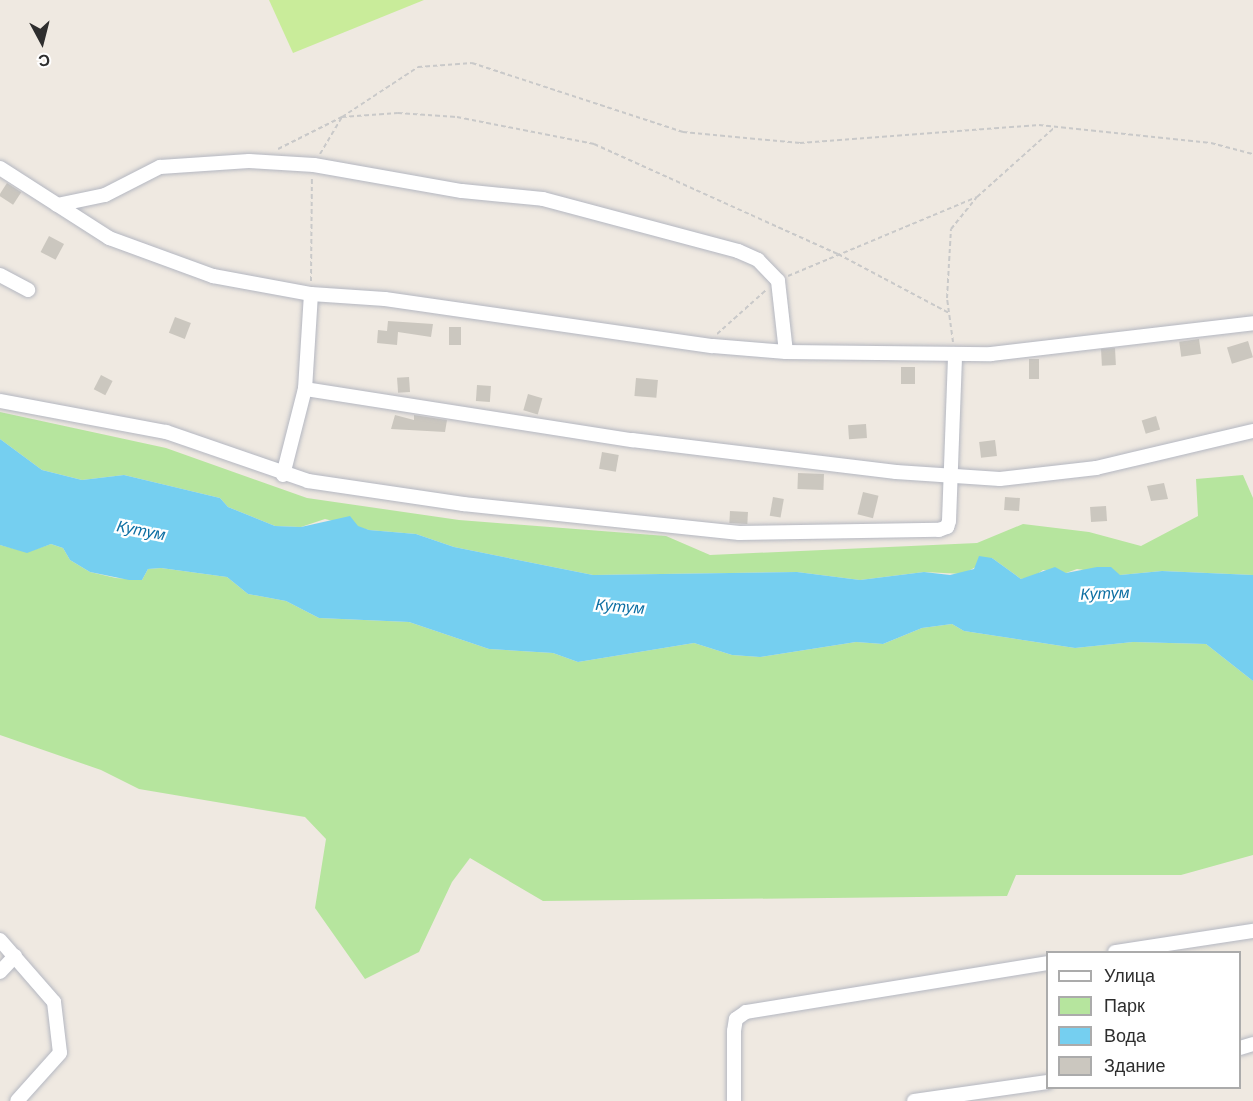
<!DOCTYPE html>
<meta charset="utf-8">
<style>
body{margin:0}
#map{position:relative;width:1253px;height:1101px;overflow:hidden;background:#efe9e1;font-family:Arial,sans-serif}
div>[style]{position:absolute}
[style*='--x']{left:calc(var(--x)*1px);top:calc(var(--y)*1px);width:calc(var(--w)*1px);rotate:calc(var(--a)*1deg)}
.green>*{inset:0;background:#b6e59e}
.pitch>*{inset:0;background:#c9ec9a}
.water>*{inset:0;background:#75cff0}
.building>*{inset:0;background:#cbc7bf;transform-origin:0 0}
.path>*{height:2px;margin-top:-1px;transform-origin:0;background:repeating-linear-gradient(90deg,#c9c9c9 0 4.5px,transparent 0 7.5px)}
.roads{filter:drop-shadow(0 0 2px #b4b7c1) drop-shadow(0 0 2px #b4b7c1)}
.street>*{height:14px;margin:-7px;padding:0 7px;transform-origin:7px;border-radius:7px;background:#fff}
span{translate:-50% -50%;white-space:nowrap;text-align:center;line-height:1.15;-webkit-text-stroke:4.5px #fff;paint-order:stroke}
.water-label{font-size:16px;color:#0d6fa3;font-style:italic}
.legend{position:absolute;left:1046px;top:951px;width:195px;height:138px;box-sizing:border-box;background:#fff;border:2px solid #ababab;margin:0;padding:8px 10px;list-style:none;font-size:18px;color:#2e2e2e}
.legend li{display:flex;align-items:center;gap:12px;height:30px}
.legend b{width:30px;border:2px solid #ababab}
.north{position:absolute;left:12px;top:12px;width:60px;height:60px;-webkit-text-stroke:4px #fff;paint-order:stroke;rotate:173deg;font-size:16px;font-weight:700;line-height:24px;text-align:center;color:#2e2e2e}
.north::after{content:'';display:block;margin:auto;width:21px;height:27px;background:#2e2e2e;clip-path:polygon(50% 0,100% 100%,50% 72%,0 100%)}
</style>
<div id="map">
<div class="green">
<div style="clip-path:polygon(0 412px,166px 448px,307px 498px,459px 520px,666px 536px,710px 555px,977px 543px,1023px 524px,1089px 532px,1141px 546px,1198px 516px,1196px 479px,1243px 475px,1253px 498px,1253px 575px,1162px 571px,1120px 575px,1077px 569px,1066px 573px,1043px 570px,1033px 577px,1021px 579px,992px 558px,963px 574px,924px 572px,860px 580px,797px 572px,593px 575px,454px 547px,416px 534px,369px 530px,325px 519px,301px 527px,275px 526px,228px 507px,220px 498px,124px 475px,82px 480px,42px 470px,0 439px)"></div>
<div style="clip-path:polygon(51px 544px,63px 548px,70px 560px,90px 572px,116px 578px,142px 580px,148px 569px,161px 568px,227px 577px,248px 594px,286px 601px,319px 618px,409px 622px,489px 649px,553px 653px,578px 662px,694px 643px,732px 655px,760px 657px,856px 642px,883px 644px,922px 628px,952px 624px,964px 631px,1075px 648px,1133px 642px,1206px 644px,1253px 681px,1253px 855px,1181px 875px,1016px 875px,1007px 896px,543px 901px,470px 858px,452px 882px,419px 952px,365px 979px,315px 908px,326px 839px,305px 817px,139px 789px,101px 770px,0 735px,0 545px,27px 552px)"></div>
</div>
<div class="pitch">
<div style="clip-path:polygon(269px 0,424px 0,293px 53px)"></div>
</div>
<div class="water">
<div style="clip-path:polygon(0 439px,42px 470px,82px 480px,124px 475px,220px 498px,228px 507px,275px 526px,301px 527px,350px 516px,358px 526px,369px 530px,416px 534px,454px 547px,593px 575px,797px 572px,860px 580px,924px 572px,950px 575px,974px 569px,979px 556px,992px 558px,1021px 579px,1055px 567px,1066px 573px,1097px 567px,1111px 567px,1120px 575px,1162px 571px,1253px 575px,1253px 681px,1206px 644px,1133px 642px,1075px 648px,964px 631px,952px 624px,922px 628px,883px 644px,856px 642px,760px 657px,732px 655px,694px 643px,578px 662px,553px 653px,489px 649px,409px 622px,319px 618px,286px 601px,248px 594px,227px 577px,161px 568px,148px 569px,142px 580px,129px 580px,90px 572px,70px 560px,63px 548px,51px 544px,27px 553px,0 545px)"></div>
</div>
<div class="building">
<div style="left:7px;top:183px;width:17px;height:15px;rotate:33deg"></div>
<div style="left:49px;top:236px;width:17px;height:18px;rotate:28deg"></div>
<div style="left:175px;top:317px;width:17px;height:17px;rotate:21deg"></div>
<div style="clip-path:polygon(388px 321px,433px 324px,431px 337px,398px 332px,397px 345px,377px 343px,378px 330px,387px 331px)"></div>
<div style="left:449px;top:327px;width:12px;height:18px"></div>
<div style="left:1199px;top:339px;width:15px;height:20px;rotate:82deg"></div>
<div style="left:1248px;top:341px;width:17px;height:22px;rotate:73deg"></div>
<div style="left:1115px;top:348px;width:17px;height:14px;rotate:87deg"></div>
<div style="left:1029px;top:359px;width:10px;height:20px"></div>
<div style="left:901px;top:367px;width:14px;height:17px"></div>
<div style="left:101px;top:375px;width:13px;height:16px;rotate:27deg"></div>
<div style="left:409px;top:377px;width:15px;height:12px;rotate:86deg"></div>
<div style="left:636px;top:378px;width:22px;height:18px;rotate:5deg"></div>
<div style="left:477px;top:385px;width:14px;height:16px;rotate:4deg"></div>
<div style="left:528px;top:394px;width:15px;height:17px;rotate:16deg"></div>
<div style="clip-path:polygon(395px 415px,414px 420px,414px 415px,447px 420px,445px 432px,391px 429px)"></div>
<div style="left:1156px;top:416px;width:14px;height:15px;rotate:73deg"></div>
<div style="left:866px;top:424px;width:14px;height:18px;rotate:86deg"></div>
<div style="left:995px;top:440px;width:16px;height:16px;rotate:83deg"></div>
<div style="left:602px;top:452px;width:17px;height:17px;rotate:10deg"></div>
<div style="left:798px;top:473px;width:26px;height:16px;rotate:2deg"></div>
<div style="clip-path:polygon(1164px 483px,1168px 499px,1151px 501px,1147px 486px)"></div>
<div style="left:863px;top:492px;width:16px;height:23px;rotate:14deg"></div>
<div style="left:773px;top:497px;width:11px;height:19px;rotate:10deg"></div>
<div style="left:1005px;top:497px;width:15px;height:13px;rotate:4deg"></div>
<div style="left:1106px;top:506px;width:15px;height:16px;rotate:86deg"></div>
<div style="left:730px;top:511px;width:18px;height:12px;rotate:3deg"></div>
</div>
<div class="path">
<div style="--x:278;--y:149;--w:72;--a:-26.6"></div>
<div style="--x:342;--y:117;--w:56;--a:-4.1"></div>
<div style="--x:398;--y:113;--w:59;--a:3.9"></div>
<div style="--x:457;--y:117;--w:140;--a:11.1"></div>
<div style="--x:594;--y:144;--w:268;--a:24.3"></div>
<div style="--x:838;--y:254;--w:126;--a:28"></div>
<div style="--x:320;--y:154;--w:43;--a:-59.3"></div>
<div style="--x:342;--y:117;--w:91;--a:-33.3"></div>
<div style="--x:418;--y:67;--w:54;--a:-4.2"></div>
<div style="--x:472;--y:63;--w:222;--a:18.1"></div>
<div style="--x:683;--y:132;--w:118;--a:5.4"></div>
<div style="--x:800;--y:143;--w:240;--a:-4.3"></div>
<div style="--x:1039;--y:125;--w:173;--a:6"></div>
<div style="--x:1211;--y:143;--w:43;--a:14.7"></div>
<div style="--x:788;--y:276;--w:205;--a:-22.7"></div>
<div style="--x:977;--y:197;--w:105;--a:-41.9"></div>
<div style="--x:311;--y:281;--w:105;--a:-89.5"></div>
<div style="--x:717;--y:334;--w:66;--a:-41.9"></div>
<div style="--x:953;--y:342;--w:44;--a:-97.8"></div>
<div style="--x:947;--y:298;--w:69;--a:-86.7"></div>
<div style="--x:951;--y:229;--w:40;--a:-51"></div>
</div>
<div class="roads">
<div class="street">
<div style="--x:0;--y:168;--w:130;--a:32.7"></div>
<div style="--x:109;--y:238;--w:111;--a:20.1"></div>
<div style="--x:213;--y:276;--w:100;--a:10.4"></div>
<div style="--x:311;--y:294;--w:74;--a:3.9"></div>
<div style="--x:385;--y:299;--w:331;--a:8.2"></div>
<div style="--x:713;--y:346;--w:73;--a:4.7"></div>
<div style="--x:786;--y:352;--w:205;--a:0.6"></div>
<div style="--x:991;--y:354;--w:264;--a:-6.7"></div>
<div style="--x:57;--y:205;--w:49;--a:-11.8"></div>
<div style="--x:105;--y:195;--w:62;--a:-27"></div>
<div style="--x:160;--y:167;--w:89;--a:-3.9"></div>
<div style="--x:249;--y:161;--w:65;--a:3.5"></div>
<div style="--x:314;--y:165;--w:150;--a:10"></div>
<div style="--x:462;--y:191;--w:81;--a:5.6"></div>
<div style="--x:543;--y:199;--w:202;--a:14.9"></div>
<div style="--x:738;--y:251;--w:22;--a:24"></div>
<div style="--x:758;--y:260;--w:29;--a:46"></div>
<div style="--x:778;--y:281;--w:71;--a:83.6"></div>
<div style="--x:0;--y:275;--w:32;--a:28"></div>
<div style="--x:305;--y:389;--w:331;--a:8.9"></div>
<div style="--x:632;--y:440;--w:266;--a:6.9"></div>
<div style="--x:896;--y:472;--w:104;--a:3.9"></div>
<div style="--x:1000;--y:479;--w:97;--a:-6.5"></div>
<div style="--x:1096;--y:468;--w:161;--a:-13.3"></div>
<div style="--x:0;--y:401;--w:169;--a:10.6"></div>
<div style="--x:166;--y:432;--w:150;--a:19"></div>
<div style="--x:308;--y:481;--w:157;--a:8.4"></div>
<div style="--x:463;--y:504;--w:278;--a:6"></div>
<div style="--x:739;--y:533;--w:200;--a:-0.9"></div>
<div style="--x:939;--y:530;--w:9;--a:-21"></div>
<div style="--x:947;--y:527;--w:6;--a:-72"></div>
<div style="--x:949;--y:521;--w:167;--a:-87.9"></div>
<div style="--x:283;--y:475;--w:89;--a:-75.7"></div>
<div style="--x:305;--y:389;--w:95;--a:-86.4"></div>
<div style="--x:0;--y:940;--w:82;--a:48.9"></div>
<div style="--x:54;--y:1002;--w:51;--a:83.3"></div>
<div style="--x:60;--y:1053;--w:64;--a:131.9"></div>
<div style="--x:1115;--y:952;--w:140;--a:-8.7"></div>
<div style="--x:0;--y:972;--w:22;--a:-47"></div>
<div style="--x:1240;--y:1048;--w:14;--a:-17"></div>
<div style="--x:734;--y:1101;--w:70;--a:-90"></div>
<div style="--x:734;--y:1031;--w:12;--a:-81"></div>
<div style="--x:736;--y:1019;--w:12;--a:-35"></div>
<div style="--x:746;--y:1012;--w:306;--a:-9.2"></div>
<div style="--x:914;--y:1101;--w:135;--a:-8.1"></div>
</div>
</div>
<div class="water-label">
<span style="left:141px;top:531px;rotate:11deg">Кутум</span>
<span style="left:1105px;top:594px;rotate:-2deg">Кутум</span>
<span style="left:620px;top:607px;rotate:5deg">Кутум</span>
</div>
<ul class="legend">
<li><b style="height:8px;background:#fff"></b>Улица</li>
<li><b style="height:16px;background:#b6e59e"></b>Парк</li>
<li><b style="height:16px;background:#75cff0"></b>Вода</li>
<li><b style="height:16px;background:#cbc7bf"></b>Здание</li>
</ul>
<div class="north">С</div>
</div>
